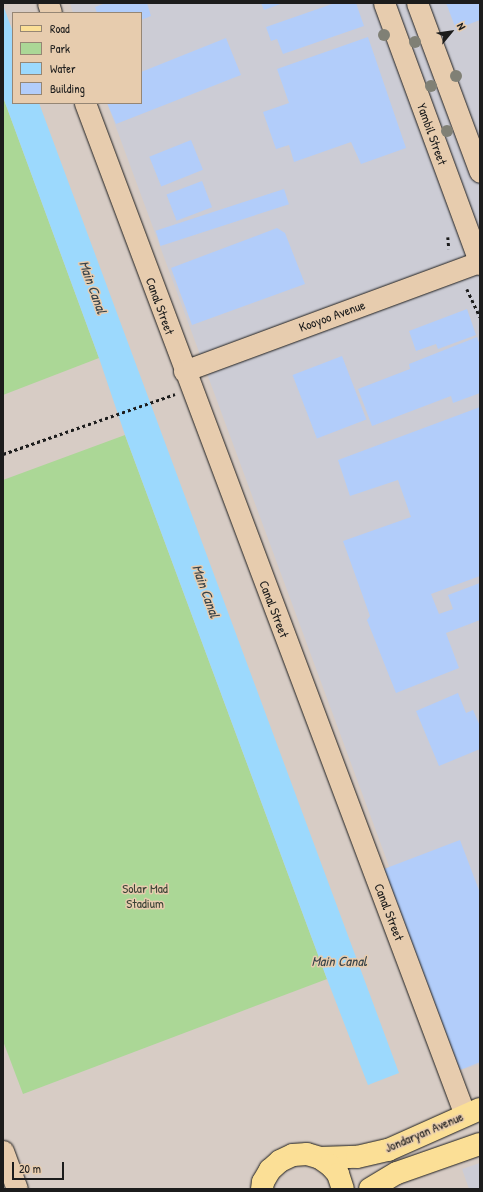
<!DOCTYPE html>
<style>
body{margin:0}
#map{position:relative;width:483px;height:1192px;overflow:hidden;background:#d7ccc5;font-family:"Patrick Hand",sans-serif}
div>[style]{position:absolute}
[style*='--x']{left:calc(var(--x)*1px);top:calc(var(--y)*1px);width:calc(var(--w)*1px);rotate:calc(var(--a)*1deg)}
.built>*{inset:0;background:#ccccd5}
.green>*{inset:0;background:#abd796}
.water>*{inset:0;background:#9cd9fd}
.building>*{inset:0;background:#b2cdfa;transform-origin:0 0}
.path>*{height:2.5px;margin-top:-1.25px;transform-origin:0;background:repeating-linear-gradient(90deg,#1c1c1c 0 3px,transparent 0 6px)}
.roads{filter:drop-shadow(0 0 1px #1c1c1c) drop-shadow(0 0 1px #1c1c1c)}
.minor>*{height:21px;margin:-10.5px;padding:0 10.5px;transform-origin:10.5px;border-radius:10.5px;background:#e7ccae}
.major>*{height:22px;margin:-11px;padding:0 11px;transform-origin:11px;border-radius:11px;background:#fbdf96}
.trees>*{width:12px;height:12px;margin:-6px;border-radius:50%;background:#808075}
span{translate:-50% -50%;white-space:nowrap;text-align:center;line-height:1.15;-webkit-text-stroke:3px #e7ccae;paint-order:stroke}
.street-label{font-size:13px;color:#1c1c1c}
.park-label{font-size:13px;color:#394134}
.water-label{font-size:14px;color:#364249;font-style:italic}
.frame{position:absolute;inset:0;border:4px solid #1c1c1c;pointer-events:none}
.legend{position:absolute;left:12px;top:12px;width:130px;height:92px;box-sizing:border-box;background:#e7ccae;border:1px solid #968674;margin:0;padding:5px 7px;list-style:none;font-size:12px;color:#1c1c1c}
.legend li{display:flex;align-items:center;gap:8px;height:20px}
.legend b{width:20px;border:1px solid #968674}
.north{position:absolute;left:431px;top:12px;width:40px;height:40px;-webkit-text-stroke:3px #e7ccae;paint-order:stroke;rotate:61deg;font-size:11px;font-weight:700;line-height:16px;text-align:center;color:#1c1c1c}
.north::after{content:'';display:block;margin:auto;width:14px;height:18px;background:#1c1c1c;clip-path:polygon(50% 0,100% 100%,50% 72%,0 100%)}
.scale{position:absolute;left:12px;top:1162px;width:52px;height:18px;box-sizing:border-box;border:2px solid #1c1c1c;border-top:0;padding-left:5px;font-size:12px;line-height:14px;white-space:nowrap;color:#1c1c1c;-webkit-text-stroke:3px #e7ccae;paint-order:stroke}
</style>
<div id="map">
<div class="built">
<div style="clip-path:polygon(70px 3px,480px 3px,480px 1064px,464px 1069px,107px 103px,141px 103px,141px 13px,73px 13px)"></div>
<div style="clip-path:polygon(480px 1163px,480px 1189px,469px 1189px,462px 1169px)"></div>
</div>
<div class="green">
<div style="clip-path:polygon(3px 97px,99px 358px,3px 395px)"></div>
<div style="clip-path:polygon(125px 435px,327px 979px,23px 1094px,3px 1041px,3px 480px)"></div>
</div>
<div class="water">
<div style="clip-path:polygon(3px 5px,13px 32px,13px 103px,39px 103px,399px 1073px,368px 1085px,327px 979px,125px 435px,99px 358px,3px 97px)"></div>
</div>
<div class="building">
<div style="clip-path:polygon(106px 3px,147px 3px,151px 16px,141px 20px,141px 13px,97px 13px,95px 7px)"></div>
<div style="clip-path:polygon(261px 3px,283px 3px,264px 10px)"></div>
<div style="clip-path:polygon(335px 3px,356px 3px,364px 26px,283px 54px,277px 39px,271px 41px,266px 27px)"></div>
<div style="clip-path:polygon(446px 3px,480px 3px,480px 20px,456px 29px)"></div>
<div style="clip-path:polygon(368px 37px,406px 148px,361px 164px,351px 142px,294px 162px,289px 145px,276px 149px,263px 112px,289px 103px,277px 69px)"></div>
<div style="clip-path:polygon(226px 38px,241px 75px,116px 124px,107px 103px,141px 103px,141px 72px)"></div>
<div style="left:191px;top:140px;width:32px;height:45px;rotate:68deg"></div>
<div style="left:202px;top:181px;width:28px;height:38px;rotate:69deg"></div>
<div style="left:284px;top:189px;width:16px;height:135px;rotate:72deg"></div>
<div style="clip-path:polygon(277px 228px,285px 233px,305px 284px,192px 325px,171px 268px)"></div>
<div style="clip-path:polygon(467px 309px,476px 335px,438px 349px,436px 344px,416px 351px,409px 331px)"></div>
<div style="clip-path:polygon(477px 337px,480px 345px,480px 393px,453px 403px,451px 396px,372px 426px,358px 389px,410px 369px,409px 364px)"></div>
<div style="left:342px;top:356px;width:68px;height:53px;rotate:69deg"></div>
<div style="clip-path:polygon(480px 407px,480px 576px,431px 594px,439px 614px,453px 609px,448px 595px,480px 583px,480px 620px,446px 633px,459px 668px,396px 693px,367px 620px,370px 616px,343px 541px,411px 517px,398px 480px,350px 496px,338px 460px)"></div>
<div style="clip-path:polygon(458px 693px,466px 713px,473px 710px,480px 726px,480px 749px,439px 766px,416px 711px)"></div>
<div style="clip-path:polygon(460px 840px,480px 893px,480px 1062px,460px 1070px,384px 869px)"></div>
</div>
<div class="path">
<div style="--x:448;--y:237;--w:12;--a:85"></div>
<div style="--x:467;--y:289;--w:31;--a:65"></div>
<div style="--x:3;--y:454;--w:182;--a:-19.2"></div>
</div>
<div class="roads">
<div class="minor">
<div style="--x:48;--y:3;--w:10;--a:73"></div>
<div style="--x:384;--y:3;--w:278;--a:69.8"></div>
<div style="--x:417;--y:3;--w:180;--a:69.6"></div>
<div style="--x:85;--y:103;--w:1081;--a:69.42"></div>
<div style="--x:184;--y:371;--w:314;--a:-20.3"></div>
<div style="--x:3;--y:1151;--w:40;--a:69.8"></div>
</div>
<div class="major">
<div style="--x:320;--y:1158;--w:37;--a:-2"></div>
<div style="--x:357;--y:1157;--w:32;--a:-13"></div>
<div style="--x:388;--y:1150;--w:101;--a:-24"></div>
<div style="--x:262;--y:1189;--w:7;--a:-82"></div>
<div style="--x:263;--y:1182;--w:14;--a:-60"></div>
<div style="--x:270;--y:1170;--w:13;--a:-42"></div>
<div style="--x:280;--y:1161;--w:14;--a:-25"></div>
<div style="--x:293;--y:1155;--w:14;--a:-4"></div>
<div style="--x:307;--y:1154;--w:14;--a:17"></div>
<div style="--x:320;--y:1158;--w:12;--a:35"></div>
<div style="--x:330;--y:1165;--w:12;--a:48"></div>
<div style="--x:338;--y:1174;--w:16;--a:72"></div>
<div style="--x:370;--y:1189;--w:31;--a:-31"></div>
<div style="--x:397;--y:1173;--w:88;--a:-19.3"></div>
</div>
</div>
<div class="trees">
<div style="left:384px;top:35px"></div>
<div style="left:415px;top:42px"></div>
<div style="left:456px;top:76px"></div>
<div style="left:431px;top:86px"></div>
<div style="left:447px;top:131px"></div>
</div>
<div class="street-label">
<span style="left:432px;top:134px;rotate:70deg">Yambil Street</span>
<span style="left:160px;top:306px;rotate:70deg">Canal Street</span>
<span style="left:332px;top:316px;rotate:-20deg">Kooyoo Avenue</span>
<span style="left:274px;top:609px;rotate:69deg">Canal Street</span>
<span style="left:389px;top:912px;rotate:69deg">Canal Street</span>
<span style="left:424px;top:1132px;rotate:-23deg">Jondaryan Avenue</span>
</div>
<div class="park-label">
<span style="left:145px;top:896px">Solar Mad<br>Stadium</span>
</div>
<div class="water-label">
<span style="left:93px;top:287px;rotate:70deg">Main Canal</span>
<span style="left:206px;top:591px;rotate:70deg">Main Canal</span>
<span style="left:339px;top:961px">Main Canal</span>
</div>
<div class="frame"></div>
<ul class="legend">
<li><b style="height:5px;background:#fbdf96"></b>Road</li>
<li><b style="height:11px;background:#abd796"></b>Park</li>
<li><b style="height:11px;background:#9cd9fd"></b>Water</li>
<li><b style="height:11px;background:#b2cdfa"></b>Building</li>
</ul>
<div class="north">N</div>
<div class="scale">20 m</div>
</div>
